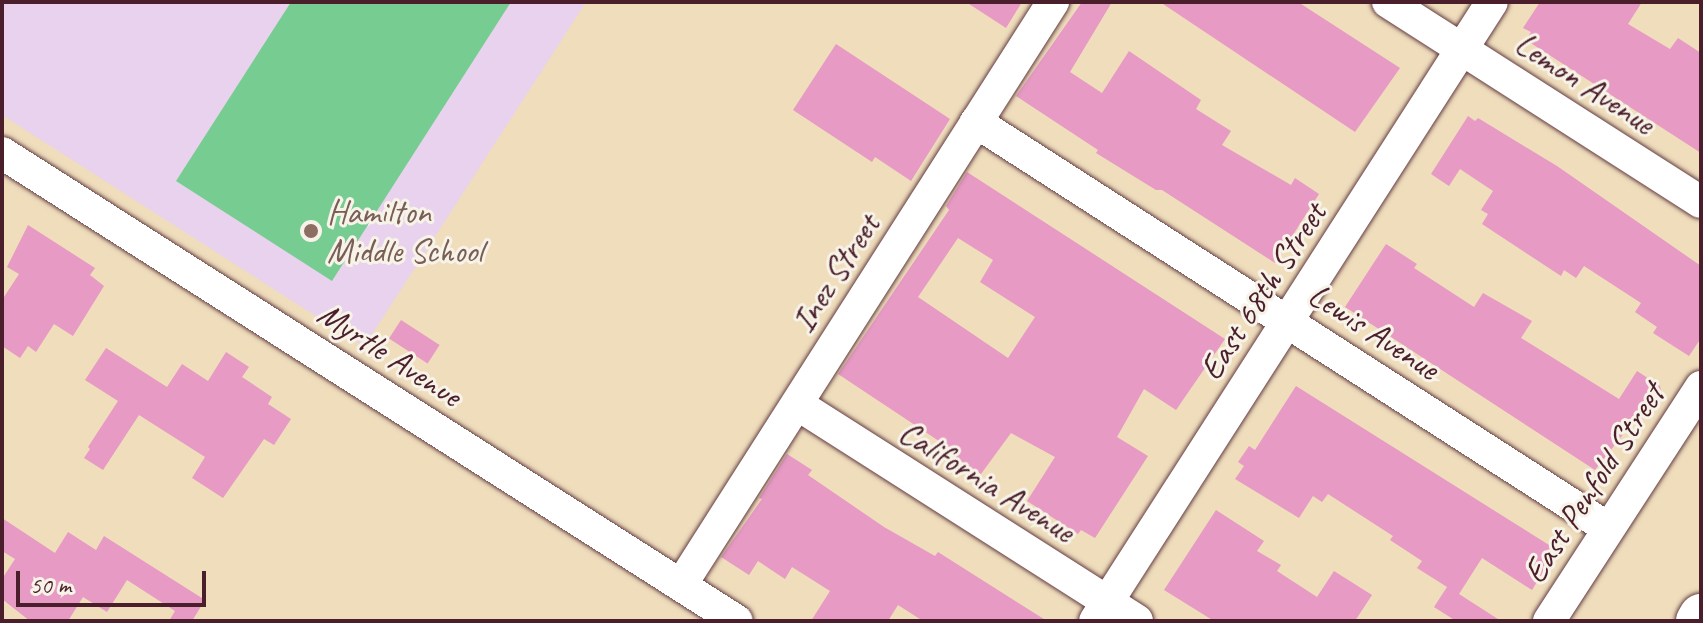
<!DOCTYPE html>
<style>
body{margin:0}
#map{position:relative;width:1703px;height:623px;overflow:hidden;background:#efddbc;font-family:Caveat,sans-serif}
div>[style]{position:absolute}
[style*='--x']{left:calc(var(--x)*1px);top:calc(var(--y)*1px);width:calc(var(--w)*1px);rotate:calc(var(--a)*1deg)}
.built>*{inset:0;background:#e9d2ed}
.green>*{inset:0;background:#77cd91}
.building>*{inset:0;background:#e69ac4;transform-origin:0 0}
.roads{filter:drop-shadow(0 0 2px #633c41) drop-shadow(0 0 2px #633c41)}
.minor>*{height:32px;margin:-16px;padding:0 16px;transform-origin:16px;border-radius:16px;background:#fff}
.highway>*{height:44px;margin:-22px;padding:0 22px;transform-origin:22px;border-radius:22px;background:#fff}
.dots>*{width:22px;height:22px;translate:-50% -50%;box-sizing:border-box;border:4px solid #f7f3e8;border-radius:50%}
span{translate:-50% -50%;white-space:nowrap;text-align:center;line-height:1.15;-webkit-text-stroke:6px #f7f3e8;paint-order:stroke}
.street-label{font-size:34px;color:#4a1f2b}
.education-label{font-size:34px;color:#785e54}
.left{translate:0 -50%;text-align:left}
.frame{position:absolute;inset:0;border:4px solid #4a1f2b;pointer-events:none}
.scale{position:absolute;left:16px;top:571px;width:190px;height:36px;box-sizing:border-box;border:4px solid #4a1f2b;border-top:0;padding-left:10px;font-size:24px;line-height:28px;white-space:nowrap;color:#4a1f2b;-webkit-text-stroke:6px #f7f3e8;paint-order:stroke}
</style>
<div id="map">
<div class="built">
<div style="clip-path:polygon(2px 2px,586px 2px,364px 347px,2px 115px)"></div>
</div>
<div class="green">
<div style="clip-path:polygon(291px 2px,511px 2px,332px 281px,176px 181px)"></div>
</div>
<div class="building">
<div style="clip-path:polygon(966px 2px,1022px 2px,1006px 28px)"></div>
<div style="clip-path:polygon(1082px 2px,1112px 2px,1070px 72px,1102px 93px,1129px 51px,1201px 100px,1196px 109px,1231px 131px,1222px 145px,1291px 185px,1295px 178px,1319px 194px,1275px 263px,1162px 190px,1156px 190px,1096px 153px,1098px 150px,1016px 96px)"></div>
<div style="clip-path:polygon(1160px 2px,1298px 2px,1400px 68px,1355px 132px)"></div>
<div style="clip-path:polygon(1540px 2px,1642px 2px,1628px 24px,1670px 49px,1678px 38px,1701px 53px,1701px 153px,1526px 40px,1531px 32px,1523px 28px)"></div>
<div style="clip-path:polygon(836px 44px,950px 119px,911px 181px,875px 157px,872px 162px,793px 110px)"></div>
<div style="clip-path:polygon(1468px 116px,1475px 121px,1478px 118px,1557px 166px,1701px 266px,1701px 338px,1689px 356px,1653px 333px,1657px 327px,1635px 312px,1641px 303px,1584px 266px,1576px 278px,1564px 270px,1561px 276px,1482px 224px,1488px 214px,1481px 210px,1493px 191px,1460px 169px,1449px 186px,1431px 174px)"></div>
<div style="clip-path:polygon(evenodd,967px 172px,1225px 339px,1176px 410px,1144px 389px,1117px 437px,1148px 456px,1095px 538px,1081px 530px,1078px 534px,1027px 501px,1055px 457px,1011px 433px,981px 474px,948px 453px,951px 449px,838px 374px,949px 210px,946px 206px,967px 172px,958px 238px,993px 260px,980px 282px,1035px 317px,1008px 358px,918px 297px,958px 238px)"></div>
<div style="clip-path:polygon(28px 225px,95px 268px,90px 275px,104px 286px,73px 336px,54px 324px,36px 352px,28px 346px,20px 358px,2px 346px,2px 300px,19px 274px,7px 267px)"></div>
<div style="clip-path:polygon(1386px 244px,1417px 264px,1414px 268px,1474px 307px,1483px 293px,1532px 321px,1521px 338px,1619px 399px,1637px 371px,1660px 386px,1661px 391px,1644px 417px,1636px 418px,1595px 470px,1345px 307px)"></div>
<div style="left:401px;top:320px;width:46px;height:22px;rotate:33deg"></div>
<div style="clip-path:polygon(106px 348px,167px 387px,182px 364px,208px 381px,226px 352px,249px 367px,242px 377px,272px 397px,268px 404px,291px 419px,274px 445px,264px 439px,223px 498px,192px 478px,205px 457px,139px 415px,103px 470px,84px 458px,90px 449px,88px 447px,118px 401px,85px 380px)"></div>
<div style="clip-path:polygon(1296px 386px,1557px 550px,1532px 590px,1482px 558px,1459px 594px,1501px 621px,1456px 621px,1434px 607px,1447px 587px,1417px 568px,1422px 561px,1390px 540px,1393px 536px,1328px 494px,1322px 502px,1313px 496px,1299px 518px,1235px 479px,1244px 466px,1238px 462px,1249px 446px,1255px 450px)"></div>
<div style="clip-path:polygon(787px 454px,812px 470px,808px 475px,884px 527px,935px 556px,938px 552px,1047px 621px,923px 621px,898px 605px,888px 621px,811px 621px,830px 591px,792px 567px,785px 579px,758px 561px,749px 575px,721px 557px,762px 499px,759px 498px)"></div>
<div style="clip-path:polygon(1216px 510px,1264px 541px,1257px 551px,1281px 565px,1277px 571px,1317px 597px,1334px 571px,1372px 595px,1355px 621px,1214px 621px,1164px 590px)"></div>
<div style="clip-path:polygon(2px 518px,55px 553px,68px 532px,96px 550px,104px 536px,205px 600px,192px 621px,169px 621px,175px 611px,127px 580px,107px 612px,83px 597px,68px 621px,30px 621px,2px 599px,2px 579px,15px 559px,2px 551px)"></div>
</div>
<div class="roads">
<div class="minor">
<div style="--x:1388;--y:2;--w:371;--a:32.6"></div>
<div style="--x:976;--y:122;--w:751;--a:32.72"></div>
<div style="--x:2;--y:153;--w:871;--a:32.49"></div>
<div style="--x:797;--y:404;--w:403;--a:32.5"></div>
<div style="--x:681;--y:585;--w:692;--a:-57.46"></div>
<div style="--x:1095;--y:621;--w:735;--a:-57.33"></div>
<div style="--x:1549;--y:621;--w:279;--a:-57"></div>
</div>
<div class="highway">
<div style="--x:1698;--y:621;--w:6;--a:-59"></div>
</div>
</div>
<div class="dots">
<div style="left:311px;top:231px;background:#8d6e63"></div>
</div>
<div class="street-label">
<span style="left:1585px;top:83px;rotate:33deg">Lemon Avenue</span>
<span style="left:835px;top:273px;rotate:-57deg">Inez Street</span>
<span style="left:1262px;top:291px;rotate:-57deg">East 68th Street</span>
<span style="left:1374px;top:331px;rotate:33deg">Lewis Avenue</span>
<span style="left:390px;top:354px;rotate:33deg">Myrtle Avenue</span>
<span style="left:987px;top:481px;rotate:32deg">California Avenue</span>
<span style="left:1593px;top:483px;rotate:-57deg">East Penfold Street</span>
</div>
<div class="education-label">
<span class="left" style="left:327px;top:231px">Hamilton<br>Middle School</span>
</div>
<div class="frame"></div>
<div class="scale">50 m</div>
</div>
